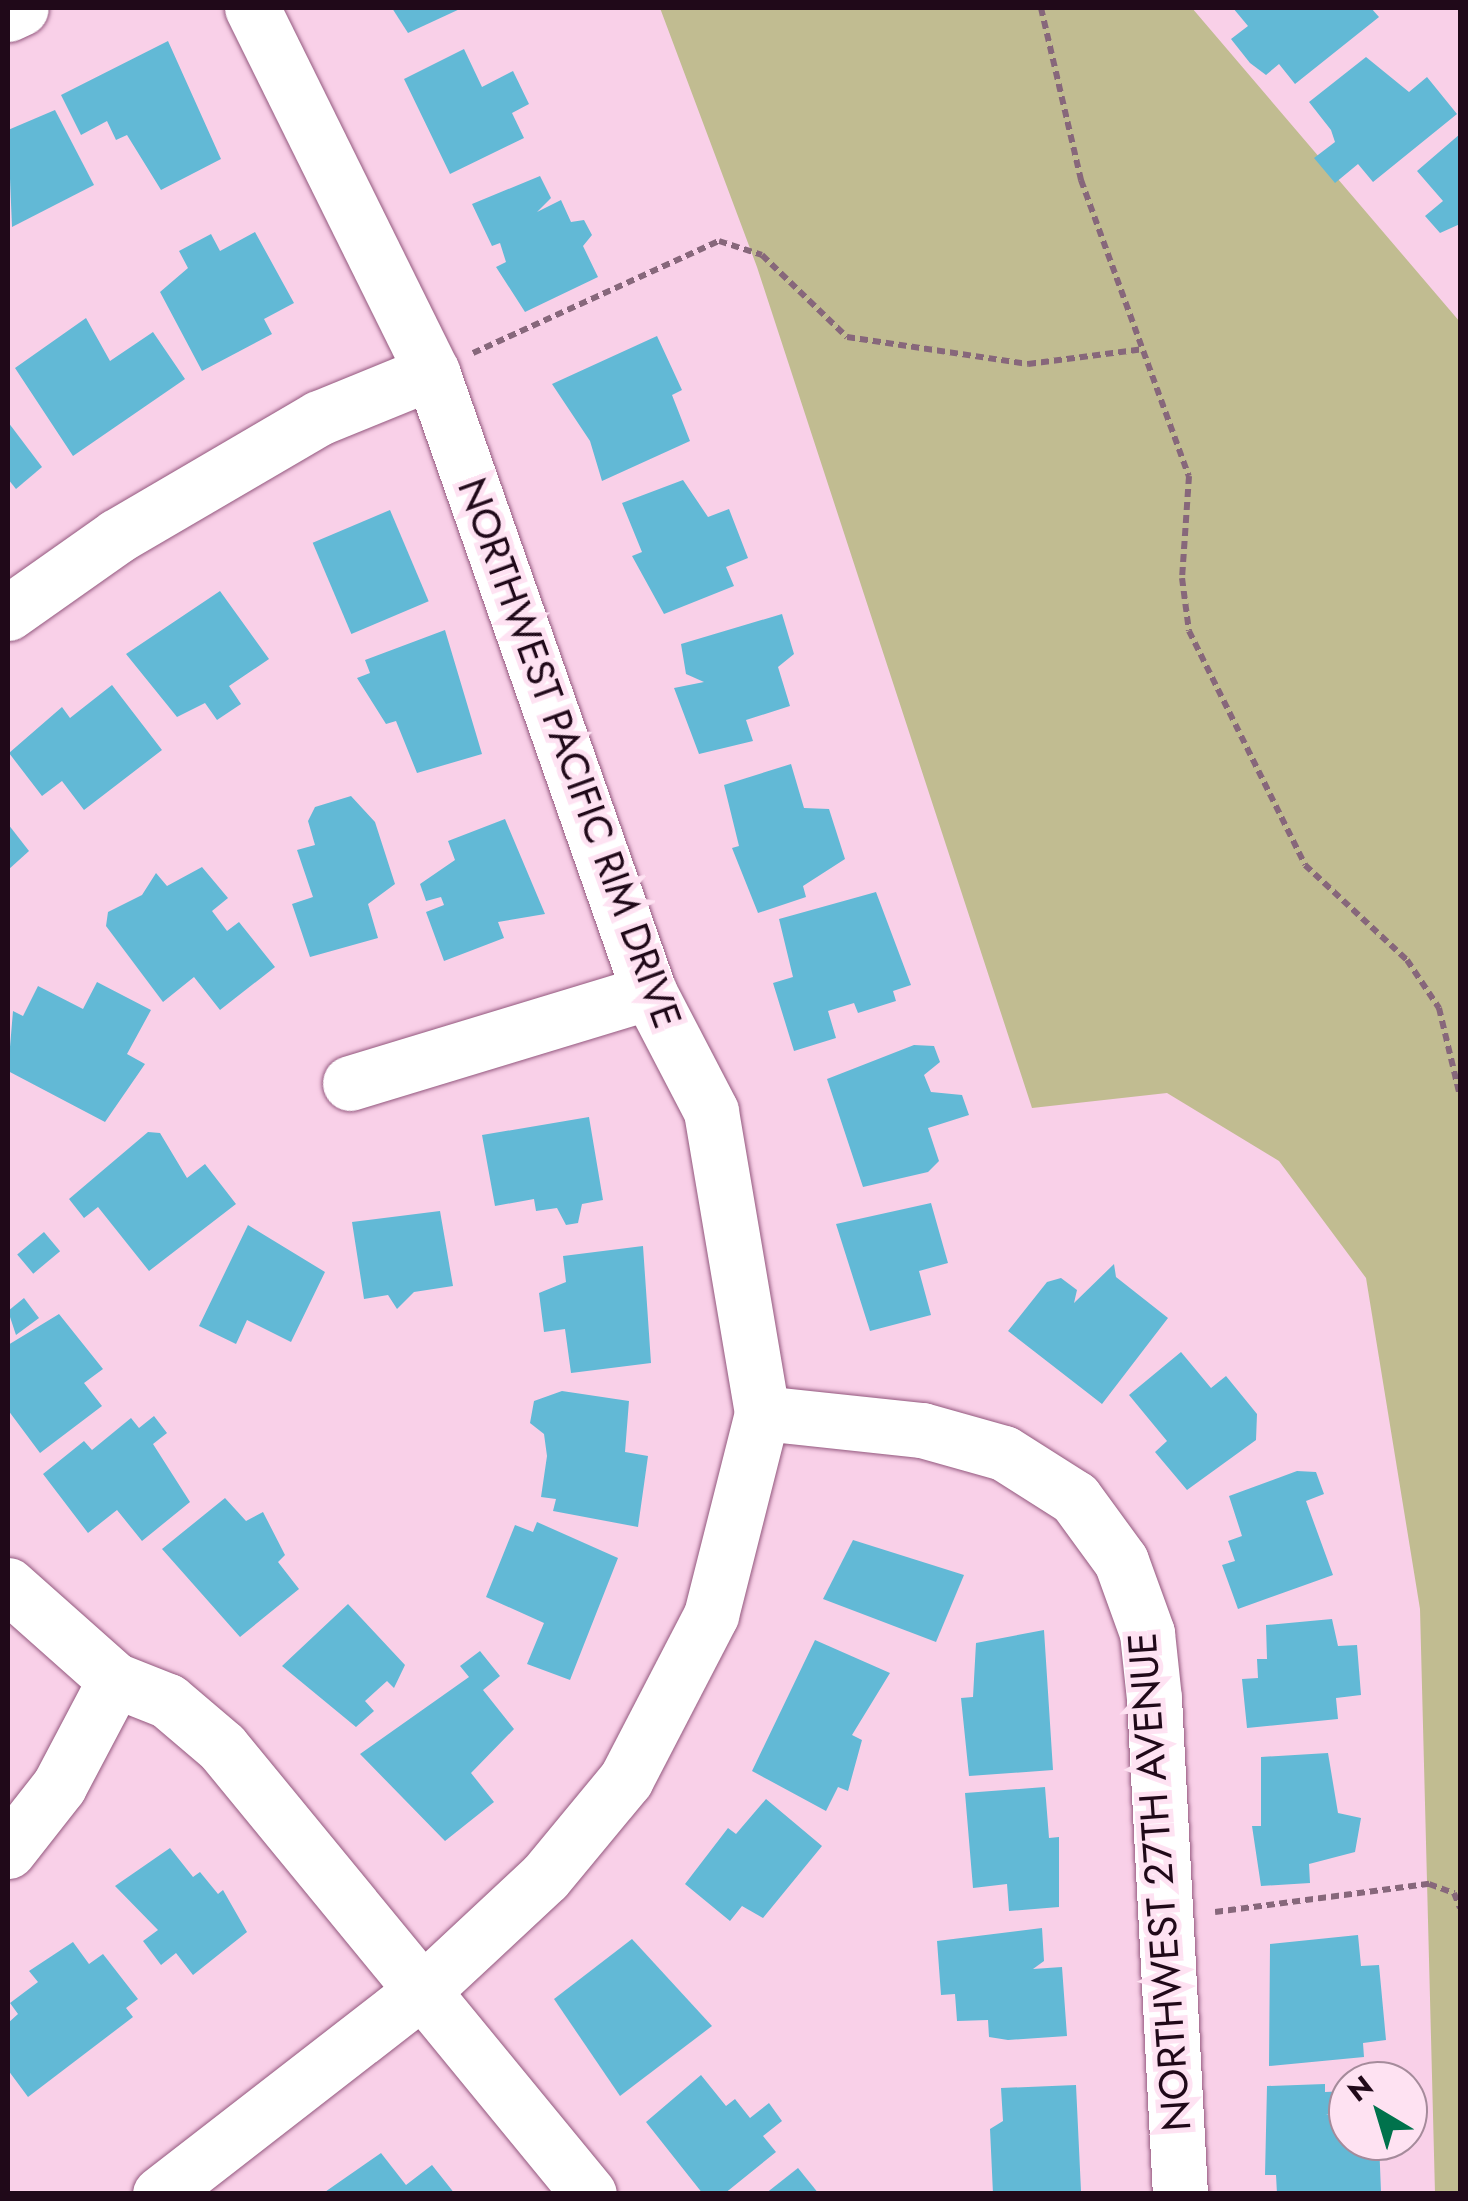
<!DOCTYPE html>
<style>
body{margin:0}
#map{position:relative;width:1468px;height:2201px;overflow:hidden;background:#f9d0e8;font-family:Jost,sans-serif}
div>[style]{position:absolute}
[style*='--x']{left:calc(var(--x)*1px);top:calc(var(--y)*1px);width:calc(var(--w)*1px);rotate:calc(var(--a)*1deg)}
.green>*{inset:0;background:#c1bc91}
.building>*{inset:0;background:#62b9d6;transform-origin:0 0}
.path>*{height:6px;margin-top:-3px;transform-origin:0;background:repeating-linear-gradient(90deg,#87677b 0 8px,transparent 0 13px)}
.roads{filter:drop-shadow(0 0 2px #93587e) drop-shadow(0 0 2px #93587e)}
.minor>*{height:55px;margin:-27.5px;padding:0 27.5px;transform-origin:27.5px;border-radius:27.5px;background:#fff}
span{translate:-50% -50%;white-space:nowrap;text-align:center;line-height:1.15;-webkit-text-stroke:10px #fee2f2;paint-order:stroke}
.street-label{font-size:40px;color:#200919}
.frame{position:absolute;inset:0;border:10px solid #200919;pointer-events:none}
.north{position:absolute;left:1328px;top:2061px;width:100px;height:100px;box-sizing:border-box;background:#fee2f2;border:2px solid #a58b9b;border-radius:50%;rotate:322deg;font-size:28px;font-weight:700;line-height:40px;text-align:center;color:#200919}
.north::after{content:'';display:block;margin:auto;width:35px;height:45px;background:#00724c;clip-path:polygon(50% 0,100% 100%,50% 72%,0 100%)}
</style>
<div id="map">
<div class="green">
<div style="clip-path:polygon(660px 8px,1192px 8px,1460px 322px,1460px 2193px,1435px 2193px,1420px 1609px,1366px 1278px,1279px 1161px,1167px 1093px,1032px 1108px,757px 267px)"></div>
</div>
<div class="building">
<div style="clip-path:polygon(392px 8px,462px 8px,408px 33px)"></div>
<div style="clip-path:polygon(1233px 8px,1371px 8px,1379px 17px,1295px 84px,1279px 64px,1266px 75px,1250px 63px,1231px 39px,1248px 26px)"></div>
<div style="clip-path:polygon(168px 41px,221px 159px,161px 190px,127px 135px,116px 140px,107px 121px,81px 135px,61px 95px)"></div>
<div style="clip-path:polygon(464px 49px,482px 87px,513px 71px,529px 104px,512px 113px,524px 138px,450px 174px,404px 79px)"></div>
<div style="clip-path:polygon(1366px 57px,1409px 92px,1427px 77px,1457px 114px,1373px 182px,1358px 164px,1335px 183px,1314px 158px,1335px 142px,1331px 130px,1309px 102px)"></div>
<div style="clip-path:polygon(55px 110px,94px 185px,12px 227px,8px 130px)"></div>
<div style="clip-path:polygon(1460px 134px,1460px 224px,1440px 233px,1425px 216px,1443px 201px,1417px 171px)"></div>
<div style="clip-path:polygon(540px 176px,551px 198px,537px 212px,561px 200px,571px 222px,584px 220px,592px 235px,583px 246px,598px 277px,525px 312px,496px 267px,506px 262px,500px 243px,492px 246px,472px 204px)"></div>
<div style="clip-path:polygon(255px 232px,294px 303px,264px 319px,272px 334px,202px 371px,160px 292px,188px 268px,179px 251px,211px 234px,220px 251px)"></div>
<div style="clip-path:polygon(86px 318px,110px 361px,153px 332px,185px 379px,73px 456px,15px 368px)"></div>
<div style="clip-path:polygon(657px 336px,682px 390px,672px 395px,690px 441px,602px 481px,590px 441px,552px 384px)"></div>
<div style="clip-path:polygon(8px 422px,42px 467px,16px 489px,8px 479px)"></div>
<div style="clip-path:polygon(683px 480px,708px 517px,729px 509px,748px 558px,726px 567px,734px 586px,664px 614px,632px 556px,642px 552px,622px 503px)"></div>
<div style="left:390px;top:510px;width:99px;height:84px;rotate:67deg"></div>
<div style="clip-path:polygon(220px 591px,269px 659px,229px 686px,241px 704px,217px 720px,205px 703px,177px 717px,126px 654px)"></div>
<div style="clip-path:polygon(782px 614px,794px 654px,778px 667px,790px 706px,746px 720px,753px 741px,699px 754px,674px 688px,704px 682px,686px 674px,681px 644px)"></div>
<div style="clip-path:polygon(445px 630px,482px 754px,417px 773px,396px 721px,386px 724px,357px 678px,370px 673px,365px 660px)"></div>
<div style="clip-path:polygon(112px 685px,162px 750px,84px 810px,62px 781px,42px 796px,9px 753px,62px 707px,70px 718px)"></div>
<div style="clip-path:polygon(791px 764px,804px 808px,829px 809px,845px 859px,803px 886px,806px 897px,758px 913px,732px 848px,739px 846px,724px 785px)"></div>
<div style="clip-path:polygon(351px 796px,375px 822px,395px 884px,368px 904px,378px 938px,310px 957px,292px 904px,313px 897px,297px 850px,315px 845px,308px 821px,315px 807px)"></div>
<div style="clip-path:polygon(505px 819px,545px 914px,498px 922px,504px 938px,444px 961px,426px 912px,444px 905px,441px 897px,426px 901px,420px 884px,455px 860px,448px 841px)"></div>
<div style="clip-path:polygon(8px 824px,29px 851px,8px 870px)"></div>
<div style="clip-path:polygon(202px 867px,228px 898px,212px 911px,227px 931px,239px 922px,275px 967px,220px 1010px,194px 977px,163px 1002px,106px 926px,108px 912px,142px 895px,156px 873px,167px 886px)"></div>
<div style="clip-path:polygon(876px 892px,911px 985px,893px 991px,896px 1001px,858px 1013px,854px 1003px,828px 1011px,836px 1038px,794px 1051px,773px 983px,793px 977px,779px 919px)"></div>
<div style="clip-path:polygon(97px 982px,151px 1010px,127px 1054px,145px 1064px,105px 1122px,8px 1071px,13px 1011px,23px 1016px,38px 986px,83px 1009px)"></div>
<div style="clip-path:polygon(914px 1045px,934px 1046px,940px 1062px,924px 1075px,931px 1092px,962px 1095px,969px 1115px,928px 1128px,939px 1161px,928px 1172px,863px 1187px,827px 1079px)"></div>
<div style="clip-path:polygon(589px 1117px,603px 1200px,582px 1204px,578px 1223px,566px 1225px,557px 1208px,536px 1211px,534px 1199px,495px 1206px,482px 1135px)"></div>
<div style="clip-path:polygon(148px 1132px,160px 1133px,187px 1178px,205px 1164px,236px 1204px,149px 1271px,98px 1207px,84px 1218px,69px 1199px)"></div>
<div style="clip-path:polygon(931px 1203px,948px 1263px,919px 1271px,931px 1315px,870px 1331px,836px 1224px)"></div>
<div style="clip-path:polygon(440px 1211px,453px 1286px,414px 1292px,397px 1309px,388px 1295px,364px 1299px,352px 1222px)"></div>
<div style="clip-path:polygon(248px 1225px,325px 1272px,291px 1342px,247px 1320px,236px 1344px,199px 1326px)"></div>
<div style="left:44px;top:1232px;width:25px;height:35px;rotate:50deg"></div>
<div style="clip-path:polygon(643px 1246px,651px 1363px,571px 1373px,565px 1329px,544px 1332px,539px 1293px,566px 1282px,563px 1256px)"></div>
<div style="clip-path:polygon(1114px 1264px,1116px 1277px,1168px 1318px,1102px 1404px,1008px 1331px,1047px 1282px,1061px 1278px,1077px 1290px,1074px 1303px)"></div>
<div style="clip-path:polygon(24px 1298px,39px 1318px,16px 1335px,8px 1311px)"></div>
<div style="clip-path:polygon(59px 1314px,103px 1369px,84px 1383px,102px 1406px,40px 1453px,8px 1410px,8px 1345px)"></div>
<div style="clip-path:polygon(1181px 1352px,1211px 1388px,1226px 1376px,1257px 1414px,1256px 1440px,1187px 1490px,1155px 1452px,1167px 1441px,1129px 1395px)"></div>
<div style="clip-path:polygon(562px 1391px,629px 1401px,625px 1452px,648px 1456px,638px 1527px,553px 1511px,556px 1499px,541px 1497px,547px 1456px,544px 1434px,530px 1423px,534px 1401px)"></div>
<div style="clip-path:polygon(154px 1416px,167px 1433px,153px 1444px,190px 1502px,142px 1541px,117px 1510px,88px 1533px,43px 1474px,84px 1441px,92px 1450px,131px 1418px,139px 1428px)"></div>
<div style="clip-path:polygon(1297px 1471px,1316px 1472px,1324px 1494px,1306px 1501px,1333px 1575px,1238px 1609px,1222px 1565px,1235px 1561px,1228px 1541px,1242px 1536px,1229px 1496px)"></div>
<div style="clip-path:polygon(225px 1498px,246px 1521px,263px 1512px,285px 1555px,278px 1562px,299px 1589px,240px 1637px,162px 1549px)"></div>
<div style="clip-path:polygon(537px 1522px,618px 1558px,570px 1680px,527px 1664px,544px 1623px,486px 1597px,515px 1525px,533px 1532px)"></div>
<div style="clip-path:polygon(853px 1540px,964px 1575px,936px 1642px,823px 1599px)"></div>
<div style="clip-path:polygon(348px 1604px,405px 1665px,394px 1688px,387px 1681px,365px 1701px,374px 1711px,356px 1727px,282px 1666px)"></div>
<div style="clip-path:polygon(1332px 1619px,1338px 1646px,1357px 1645px,1361px 1695px,1336px 1698px,1338px 1719px,1247px 1728px,1242px 1679px,1258px 1678px,1257px 1659px,1267px 1659px,1266px 1625px)"></div>
<div style="clip-path:polygon(1044px 1630px,1053px 1770px,969px 1776px,961px 1698px,973px 1697px,976px 1643px)"></div>
<div style="clip-path:polygon(815px 1640px,890px 1673px,852px 1735px,862px 1740px,848px 1791px,838px 1787px,826px 1811px,752px 1771px)"></div>
<div style="clip-path:polygon(480px 1651px,500px 1676px,483px 1690px,514px 1729px,471px 1773px,494px 1802px,445px 1841px,360px 1754px,469px 1677px,460px 1666px)"></div>
<div style="clip-path:polygon(1328px 1753px,1338px 1813px,1361px 1818px,1355px 1852px,1309px 1864px,1310px 1883px,1261px 1886px,1252px 1826px,1261px 1826px,1261px 1757px)"></div>
<div style="clip-path:polygon(1045px 1787px,1049px 1838px,1059px 1837px,1059px 1907px,1009px 1911px,1007px 1884px,973px 1888px,965px 1793px)"></div>
<div style="clip-path:polygon(766px 1799px,822px 1846px,763px 1918px,742px 1906px,730px 1921px,685px 1884px,728px 1828px,736px 1834px)"></div>
<div style="clip-path:polygon(170px 1848px,193px 1877px,200px 1872px,218px 1894px,223px 1890px,247px 1932px,193px 1975px,176px 1953px,161px 1965px,143px 1941px,158px 1930px,115px 1886px)"></div>
<div style="clip-path:polygon(1042px 1928px,1044px 1961px,1033px 1969px,1062px 1967px,1067px 2036px,1008px 2040px,989px 2037px,988px 2020px,957px 2021px,955px 1994px,941px 1995px,937px 1941px)"></div>
<div style="clip-path:polygon(1358px 1935px,1361px 1966px,1379px 1965px,1386px 2040px,1363px 2043px,1364px 2057px,1269px 2066px,1270px 1944px)"></div>
<div style="clip-path:polygon(632px 1939px,712px 2026px,620px 2096px,554px 1999px)"></div>
<div style="clip-path:polygon(73px 1942px,89px 1964px,103px 1954px,138px 1999px,126px 2008px,133px 2017px,28px 2097px,8px 2070px,8px 2023px,18px 2014px,10px 2003px,38px 1982px,29px 1971px)"></div>
<div style="clip-path:polygon(701px 2075px,726px 2106px,735px 2099px,750px 2118px,769px 2103px,782px 2121px,763px 2136px,776px 2152px,724px 2194px,703px 2194px,646px 2122px)"></div>
<div style="clip-path:polygon(1325px 2084px,1325px 2092px,1348px 2091px,1348px 2109px,1326px 2115px,1348px 2114px,1348px 2141px,1379px 2141px,1381px 2192px,1277px 2194px,1276px 2175px,1265px 2175px,1267px 2086px)"></div>
<div style="clip-path:polygon(1076px 2085px,1081px 2191px,993px 2194px,990px 2129px,1003px 2121px,1001px 2088px)"></div>
<div style="clip-path:polygon(381px 2153px,406px 2185px,432px 2165px,455px 2194px,322px 2194px)"></div>
<div style="clip-path:polygon(798px 2168px,819px 2194px,765px 2194px)"></div>
</div>
<div class="path">
<div style="--x:1041;--y:8;--w:177;--a:76.9"></div>
<div style="--x:1081;--y:180;--w:315;--a:70"></div>
<div style="--x:1189;--y:476;--w:102;--a:93.9"></div>
<div style="--x:1182;--y:578;--w:53;--a:82.5"></div>
<div style="--x:1189;--y:631;--w:261;--a:63.6"></div>
<div style="--x:1305;--y:865;--w:139;--a:43"></div>
<div style="--x:1407;--y:960;--w:58;--a:56.3"></div>
<div style="--x:1439;--y:1008;--w:90;--a:76.6"></div>
<div style="--x:473;--y:353;--w:270;--a:-24.5"></div>
<div style="--x:719;--y:241;--w:45;--a:18"></div>
<div style="--x:762;--y:255;--w:118;--a:44"></div>
<div style="--x:847;--y:337;--w:183;--a:8.5"></div>
<div style="--x:1028;--y:364;--w:117;--a:-7.4"></div>
<div style="--x:1215;--y:1912;--w:216;--a:-7.5"></div>
<div style="--x:1429;--y:1884;--w:27;--a:20"></div>
<div style="--x:1454;--y:1893;--w:16;--a:68"></div>
</div>
<div class="roads">
<div class="minor">
<div style="--x:8;--y:14;--w:14;--a:-25"></div>
<div style="--x:8;--y:613;--w:133;--a:-35.2"></div>
<div style="--x:117;--y:536;--w:234;--a:-30.3"></div>
<div style="--x:319;--y:418;--w:122;--a:-22.2"></div>
<div style="--x:350;--y:1083;--w:313;--a:-16.9"></div>
<div style="--x:762;--y:1413;--w:161;--a:6.1"></div>
<div style="--x:922;--y:1430;--w:85;--a:15.7"></div>
<div style="--x:1004;--y:1453;--w:84;--a:32.4"></div>
<div style="--x:1075;--y:1498;--w:78;--a:53.9"></div>
<div style="--x:1121;--y:1561;--w:77;--a:70.1"></div>
<div style="--x:1147;--y:1633;--w:66;--a:83.9"></div>
<div style="--x:1154;--y:1699;--w:496;--a:87"></div>
<div style="--x:8;--y:1585;--w:143;--a:41.6"></div>
<div style="--x:115;--y:1680;--w:57;--a:21.6"></div>
<div style="--x:168;--y:1701;--w:71;--a:40.4"></div>
<div style="--x:222;--y:1747;--w:578;--a:50.61"></div>
<div style="--x:8;--y:1851;--w:83;--a:-51.9"></div>
<div style="--x:59;--y:1786;--w:120;--a:-62.2"></div>
<div style="--x:160;--y:2194;--w:338;--a:-37.8"></div>
<div style="--x:427;--y:1987;--w:161;--a:-43"></div>
<div style="--x:545;--y:1877;--w:127;--a:-50.4"></div>
<div style="--x:626;--y:1779;--w:185;--a:-62.6"></div>
<div style="--x:711;--y:1615;--w:208;--a:-75.8"></div>
<div style="--x:762;--y:1413;--w:306;--a:-99.6"></div>
<div style="--x:711;--y:1111;--w:134;--a:-117.5"></div>
<div style="--x:649;--y:992;--w:657;--a:-109.29"></div>
<div style="--x:432;--y:372;--w:406;--a:-116.3"></div>
</div>
</div>
<div class="street-label">
<span style="left:570px;top:753px;rotate:70deg">NORTHWEST PACIFIC RIM DRIVE</span>
<span style="left:1159px;top:1882px;rotate:-94deg">NORTHWEST 27TH AVENUE</span>
</div>
<div class="frame"></div>
<div class="north">N</div>
</div>
